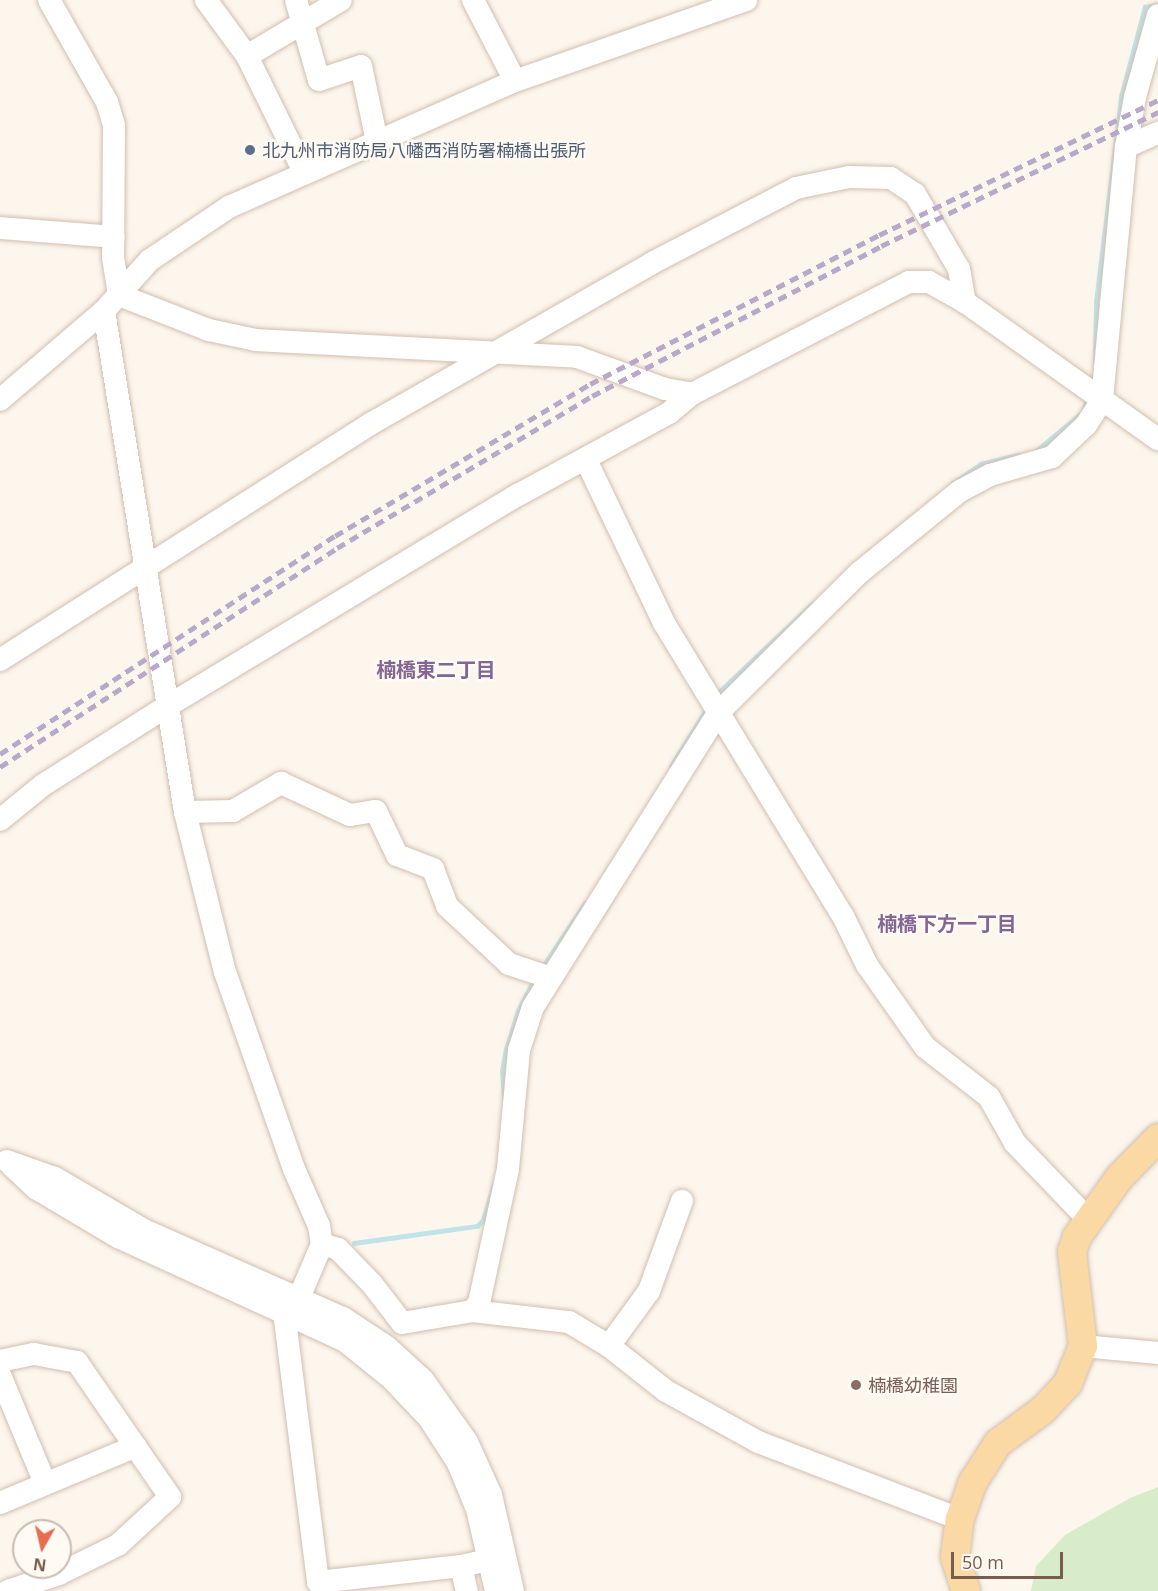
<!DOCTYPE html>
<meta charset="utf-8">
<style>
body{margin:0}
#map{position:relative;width:1158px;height:1591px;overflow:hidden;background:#fdf6ec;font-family:"Open Sans","Noto Sans JP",sans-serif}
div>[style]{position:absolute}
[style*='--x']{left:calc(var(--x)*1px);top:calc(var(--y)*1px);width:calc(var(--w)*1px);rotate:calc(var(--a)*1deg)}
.green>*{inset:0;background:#d8ecc9}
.stream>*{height:4.5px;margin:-2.25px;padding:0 2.25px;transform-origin:2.25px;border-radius:2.25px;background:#bfe3e8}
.roads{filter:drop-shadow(0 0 2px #d1beb0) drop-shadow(0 0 2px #d1beb0)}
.minor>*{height:22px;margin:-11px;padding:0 11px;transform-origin:11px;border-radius:11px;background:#fff}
.major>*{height:28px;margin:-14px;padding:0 14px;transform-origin:14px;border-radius:14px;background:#fbd9a5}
.rail>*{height:4.5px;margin-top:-2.25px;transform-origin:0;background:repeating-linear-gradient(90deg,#b9a8c9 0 9px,transparent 0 15px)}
.dots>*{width:16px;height:16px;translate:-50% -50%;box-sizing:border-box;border:3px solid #fffaf3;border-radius:50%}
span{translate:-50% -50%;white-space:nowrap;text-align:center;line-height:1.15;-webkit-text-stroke:5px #fffaf3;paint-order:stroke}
.service-label{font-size:18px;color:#4e5e75}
.left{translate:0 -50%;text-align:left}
.education-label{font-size:18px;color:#785e54}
.neighbourhood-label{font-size:20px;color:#846695;font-weight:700}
.north{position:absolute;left:12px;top:1519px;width:60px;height:60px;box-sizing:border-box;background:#fffaf3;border:2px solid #cabbb1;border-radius:50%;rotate:188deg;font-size:16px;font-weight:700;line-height:24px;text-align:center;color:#7a5c4d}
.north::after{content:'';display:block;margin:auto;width:21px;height:27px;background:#e76f51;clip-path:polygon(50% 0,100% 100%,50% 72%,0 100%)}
.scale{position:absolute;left:951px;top:1552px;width:112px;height:27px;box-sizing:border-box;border:3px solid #7a5c4d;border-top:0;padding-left:8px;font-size:18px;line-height:21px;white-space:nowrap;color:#7a5c4d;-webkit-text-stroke:4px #fffaf3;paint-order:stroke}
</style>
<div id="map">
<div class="green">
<div style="clip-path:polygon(1158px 1487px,1158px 1591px,1031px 1591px,1036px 1566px,1065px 1535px,1130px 1498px)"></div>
</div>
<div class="stream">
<div style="--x:1095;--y:362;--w:60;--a:-89"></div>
<div style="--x:1096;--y:302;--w:207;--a:-83"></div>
<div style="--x:1121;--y:97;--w:93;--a:-75.1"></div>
<div style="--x:1145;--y:7;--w:13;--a:-9"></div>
<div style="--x:1035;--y:452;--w:62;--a:-39.8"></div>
<div style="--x:1083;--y:412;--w:17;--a:-73"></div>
<div style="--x:953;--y:483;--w:34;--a:-34"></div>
<div style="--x:981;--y:464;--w:38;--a:-14"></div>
<div style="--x:716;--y:695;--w:132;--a:-43.5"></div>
<div style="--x:671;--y:766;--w:70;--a:-57.9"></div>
<div style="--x:542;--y:968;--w:78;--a:-56.5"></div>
<div style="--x:504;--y:1098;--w:26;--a:-94"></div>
<div style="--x:502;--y:1072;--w:22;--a:-80"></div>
<div style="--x:506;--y:1050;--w:41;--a:-72.9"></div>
<div style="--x:518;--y:1011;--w:35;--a:-63"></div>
<div style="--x:354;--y:1243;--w:124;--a:-7.9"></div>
<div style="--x:477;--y:1226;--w:8;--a:-45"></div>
<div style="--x:483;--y:1220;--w:39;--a:-73"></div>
</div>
<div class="roads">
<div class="minor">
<div style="--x:49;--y:0;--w:117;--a:60.4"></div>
<div style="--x:107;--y:102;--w:24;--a:73"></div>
<div style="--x:114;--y:125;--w:132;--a:90.4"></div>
<div style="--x:113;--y:257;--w:38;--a:81"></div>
<div style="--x:206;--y:0;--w:69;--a:53.8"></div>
<div style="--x:247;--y:56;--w:129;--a:63.8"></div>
<div style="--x:296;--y:0;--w:83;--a:74"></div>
<div style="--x:319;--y:80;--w:44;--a:-18.4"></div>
<div style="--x:361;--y:66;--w:77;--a:78"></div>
<div style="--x:473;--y:0;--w:91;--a:62.6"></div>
<div style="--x:247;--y:56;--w:109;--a:-30.8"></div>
<div style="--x:1126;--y:147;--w:35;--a:-24"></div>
<div style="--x:0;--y:228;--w:114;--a:4.5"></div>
<div style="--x:119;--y:295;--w:97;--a:21.3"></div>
<div style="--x:209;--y:330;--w:48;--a:12"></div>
<div style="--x:256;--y:340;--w:321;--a:3"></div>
<div style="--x:577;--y:357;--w:94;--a:20"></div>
<div style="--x:665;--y:389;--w:27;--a:10"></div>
<div style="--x:692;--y:394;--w:244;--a:-27.3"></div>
<div style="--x:909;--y:282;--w:20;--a:0"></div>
<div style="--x:929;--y:282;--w:41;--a:29.1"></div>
<div style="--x:965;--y:302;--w:237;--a:35.4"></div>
<div style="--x:104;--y:311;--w:508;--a:80.82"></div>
<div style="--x:185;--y:812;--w:165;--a:76"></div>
<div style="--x:225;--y:972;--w:209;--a:70.7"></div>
<div style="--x:294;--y:1169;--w:62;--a:66.3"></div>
<div style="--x:319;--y:1226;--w:18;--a:81"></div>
<div style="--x:322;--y:1244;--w:17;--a:17"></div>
<div style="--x:338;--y:1249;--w:49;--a:45.8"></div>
<div style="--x:372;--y:1284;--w:49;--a:52.4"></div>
<div style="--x:402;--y:1323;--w:71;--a:-9.7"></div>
<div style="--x:472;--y:1311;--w:11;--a:-49"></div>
<div style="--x:479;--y:1303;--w:137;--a:-77.8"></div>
<div style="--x:508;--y:1169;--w:120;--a:-84.7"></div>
<div style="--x:519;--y:1050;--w:45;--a:-72"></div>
<div style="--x:533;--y:1007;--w:347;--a:-57.8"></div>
<div style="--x:718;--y:713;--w:199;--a:-44.8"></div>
<div style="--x:859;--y:573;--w:130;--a:-39.1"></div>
<div style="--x:960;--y:491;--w:34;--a:-28"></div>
<div style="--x:990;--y:475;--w:65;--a:-16.2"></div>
<div style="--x:1052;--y:457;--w:47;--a:-43.3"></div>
<div style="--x:1086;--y:425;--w:30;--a:-57"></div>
<div style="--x:1102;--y:400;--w:254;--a:-84.6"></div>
<div style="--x:1126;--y:147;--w:51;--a:-79.8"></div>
<div style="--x:1135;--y:97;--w:85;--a:-74.3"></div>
<div style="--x:0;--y:400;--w:137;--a:-40.6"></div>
<div style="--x:104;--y:311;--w:69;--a:-48"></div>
<div style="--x:150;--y:260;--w:95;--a:-33.9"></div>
<div style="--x:229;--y:207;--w:313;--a:-23.8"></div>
<div style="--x:515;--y:81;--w:245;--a:-19.3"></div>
<div style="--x:586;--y:460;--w:181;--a:64.4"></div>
<div style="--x:664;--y:623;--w:343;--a:58.6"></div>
<div style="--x:843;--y:916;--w:55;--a:63.9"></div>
<div style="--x:867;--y:965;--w:100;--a:54.7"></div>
<div style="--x:925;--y:1047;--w:81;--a:38"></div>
<div style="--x:989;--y:1097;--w:53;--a:60.5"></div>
<div style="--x:1015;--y:1143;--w:105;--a:46.2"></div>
<div style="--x:0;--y:660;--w:441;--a:-32.5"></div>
<div style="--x:372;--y:423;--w:322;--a:-29.7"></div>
<div style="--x:652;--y:263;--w:162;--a:-27.5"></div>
<div style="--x:796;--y:188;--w:54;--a:-11.7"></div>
<div style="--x:849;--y:177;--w:42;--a:1.4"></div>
<div style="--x:891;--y:178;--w:29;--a:34"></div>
<div style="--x:915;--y:194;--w:87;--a:59.6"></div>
<div style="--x:959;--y:269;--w:34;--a:80"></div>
<div style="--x:185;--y:812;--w:48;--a:-1.2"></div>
<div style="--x:233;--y:811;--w:56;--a:-30.3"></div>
<div style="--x:281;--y:783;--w:76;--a:24.9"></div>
<div style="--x:350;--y:815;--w:26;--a:-9"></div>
<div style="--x:376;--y:811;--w:49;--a:64.5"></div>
<div style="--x:397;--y:855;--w:39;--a:21"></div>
<div style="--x:433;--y:869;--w:40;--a:69"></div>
<div style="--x:447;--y:906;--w:85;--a:43.1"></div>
<div style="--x:509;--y:964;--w:44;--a:18.4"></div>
<div style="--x:0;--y:820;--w:55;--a:-39.1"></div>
<div style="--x:43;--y:785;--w:146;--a:-32.4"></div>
<div style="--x:166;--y:707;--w:411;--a:-31.1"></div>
<div style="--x:518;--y:495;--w:172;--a:-28.5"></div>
<div style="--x:669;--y:413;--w:30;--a:-40"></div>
<div style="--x:7;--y:1161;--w:51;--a:19.5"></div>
<div style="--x:55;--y:1178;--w:103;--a:30.3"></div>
<div style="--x:144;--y:1230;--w:218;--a:23.9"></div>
<div style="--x:343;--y:1318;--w:53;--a:33.4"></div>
<div style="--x:387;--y:1347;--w:49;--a:42.5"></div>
<div style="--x:423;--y:1380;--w:76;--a:54.6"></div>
<div style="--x:467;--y:1442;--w:58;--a:65.6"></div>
<div style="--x:491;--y:1495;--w:98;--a:77.1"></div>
<div style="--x:12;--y:1166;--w:34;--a:43"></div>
<div style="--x:37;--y:1189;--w:94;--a:30.7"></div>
<div style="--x:118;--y:1237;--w:250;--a:24.6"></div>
<div style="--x:345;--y:1341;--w:59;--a:38.8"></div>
<div style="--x:391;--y:1378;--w:55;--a:46.5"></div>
<div style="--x:429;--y:1418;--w:54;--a:57.2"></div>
<div style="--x:458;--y:1463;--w:50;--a:67.6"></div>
<div style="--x:477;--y:1509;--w:84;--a:77"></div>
<div style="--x:322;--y:1244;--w:59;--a:113.1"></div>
<div style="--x:299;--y:1298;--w:21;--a:137"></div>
<div style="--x:284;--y:1312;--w:272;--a:82.8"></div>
<div style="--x:318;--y:1582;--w:144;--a:-6.4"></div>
<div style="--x:461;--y:1566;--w:42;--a:-12.4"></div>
<div style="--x:472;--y:1311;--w:98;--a:6.5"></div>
<div style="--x:569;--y:1322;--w:47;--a:31"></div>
<div style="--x:609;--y:1346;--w:73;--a:38.3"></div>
<div style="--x:666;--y:1391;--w:105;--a:29"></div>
<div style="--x:758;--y:1442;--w:216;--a:20.9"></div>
<div style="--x:609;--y:1346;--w:68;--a:-54"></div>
<div style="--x:649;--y:1291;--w:96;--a:-69.9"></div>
<div style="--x:1083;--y:1346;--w:75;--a:5.3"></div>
<div style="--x:0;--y:1361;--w:35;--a:-12"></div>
<div style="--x:34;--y:1354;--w:44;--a:10.5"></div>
<div style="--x:77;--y:1362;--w:164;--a:55.4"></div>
<div style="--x:170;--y:1497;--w:71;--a:137.3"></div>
<div style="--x:118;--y:1545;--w:66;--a:153.8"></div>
<div style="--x:59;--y:1574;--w:54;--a:161.6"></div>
<div style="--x:0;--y:1375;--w:117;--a:67.4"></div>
<div style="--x:0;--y:1503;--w:147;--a:-22.7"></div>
<div style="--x:461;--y:1566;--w:26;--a:77"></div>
</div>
<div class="major">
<div style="--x:966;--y:1591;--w:36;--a:-108"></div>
<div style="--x:955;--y:1557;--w:38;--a:-83"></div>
<div style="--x:960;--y:1519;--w:39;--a:-71"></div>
<div style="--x:973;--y:1482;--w:46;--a:-57.3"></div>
<div style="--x:998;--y:1443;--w:56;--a:-36.3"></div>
<div style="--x:1043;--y:1410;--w:37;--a:-47"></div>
<div style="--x:1068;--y:1383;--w:40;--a:-68"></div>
<div style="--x:1083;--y:1346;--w:95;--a:-96.7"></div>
<div style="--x:1072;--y:1252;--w:16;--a:-72"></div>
<div style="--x:1077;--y:1237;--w:72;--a:-54.6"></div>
<div style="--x:1119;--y:1178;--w:56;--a:-45.7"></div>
</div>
</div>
<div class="rail">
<div style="--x:0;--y:754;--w:400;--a:-33.1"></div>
<div style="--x:335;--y:536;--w:297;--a:-30.8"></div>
<div style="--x:590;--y:384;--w:325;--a:-27.3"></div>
<div style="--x:879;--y:235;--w:310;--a:-25.8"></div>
<div style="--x:0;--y:767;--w:402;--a:-33"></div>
<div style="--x:337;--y:548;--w:297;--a:-30.8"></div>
<div style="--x:592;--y:396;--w:326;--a:-27.4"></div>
<div style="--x:881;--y:246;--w:308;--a:-25.8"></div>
</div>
<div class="dots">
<div style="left:250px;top:150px;background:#5c6f8a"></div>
<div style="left:856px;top:1385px;background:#8d6e63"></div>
</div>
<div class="service-label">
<span class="left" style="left:262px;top:150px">北九州市消防局八幡西消防署楠橋出張所</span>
</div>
<div class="education-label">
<span class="left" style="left:868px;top:1385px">楠橋幼稚園</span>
</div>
<div class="neighbourhood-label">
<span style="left:436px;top:669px">楠橋東二丁目</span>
<span style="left:947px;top:923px">楠橋下方一丁目</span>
</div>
<div class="north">N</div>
<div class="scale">50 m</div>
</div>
